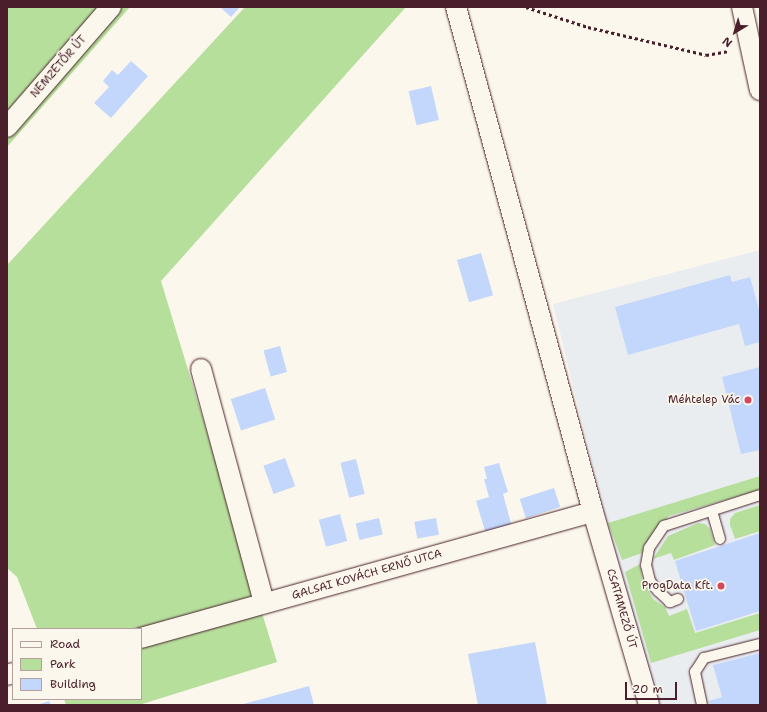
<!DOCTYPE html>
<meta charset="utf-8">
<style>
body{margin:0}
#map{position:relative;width:767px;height:712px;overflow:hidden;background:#fbf7ec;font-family:"Shantell Sans",sans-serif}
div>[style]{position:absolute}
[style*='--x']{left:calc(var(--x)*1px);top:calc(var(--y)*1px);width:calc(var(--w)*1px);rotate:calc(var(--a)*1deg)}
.built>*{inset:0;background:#eaedf0}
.green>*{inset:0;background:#b6df9c}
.building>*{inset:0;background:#c3d6fb;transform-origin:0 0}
.path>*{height:2.5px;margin-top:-1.25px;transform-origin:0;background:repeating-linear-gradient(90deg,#4a1f2b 0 3px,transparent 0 6px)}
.roads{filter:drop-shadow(0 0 1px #4a1f2b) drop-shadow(0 0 1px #4a1f2b)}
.lane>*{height:10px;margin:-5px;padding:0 5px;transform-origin:5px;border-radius:5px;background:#fbf7ec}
.street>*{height:20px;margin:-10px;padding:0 10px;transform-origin:10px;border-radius:10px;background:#fbf7ec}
.dots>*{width:11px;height:11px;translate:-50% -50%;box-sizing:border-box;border:2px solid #fbf7ec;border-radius:50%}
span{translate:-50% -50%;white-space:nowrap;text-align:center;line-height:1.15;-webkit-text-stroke:3.5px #fbf7ec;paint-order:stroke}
.street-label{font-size:11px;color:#4a1f2b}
.poi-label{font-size:11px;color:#4a1f2b}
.right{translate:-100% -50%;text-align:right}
.frame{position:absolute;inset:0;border:8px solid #4a1f2b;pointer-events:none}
.legend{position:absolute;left:12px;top:628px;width:130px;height:72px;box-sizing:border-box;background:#fbf7ec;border:1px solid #b4a19f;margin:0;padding:5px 7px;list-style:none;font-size:12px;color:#4a1f2b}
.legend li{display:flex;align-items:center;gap:8px;height:20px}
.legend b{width:20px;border:1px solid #b4a19f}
.north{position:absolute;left:715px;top:12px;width:40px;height:40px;-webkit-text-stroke:3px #fbf7ec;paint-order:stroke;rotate:218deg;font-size:11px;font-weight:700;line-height:16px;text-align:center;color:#4a1f2b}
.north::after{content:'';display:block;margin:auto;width:14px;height:18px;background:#4a1f2b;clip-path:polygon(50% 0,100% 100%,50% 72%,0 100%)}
.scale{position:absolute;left:625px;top:682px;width:52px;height:18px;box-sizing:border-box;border:2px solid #4a1f2b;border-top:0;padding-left:5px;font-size:12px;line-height:14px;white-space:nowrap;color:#4a1f2b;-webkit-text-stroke:3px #fbf7ec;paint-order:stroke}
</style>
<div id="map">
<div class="built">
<div style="clip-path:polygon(760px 250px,760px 705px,657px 705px,618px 571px,553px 304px)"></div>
</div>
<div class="green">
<div style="clip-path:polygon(7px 7px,130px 7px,7px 147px)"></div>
<div style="clip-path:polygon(245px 7px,406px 7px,161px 281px,277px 662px,139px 705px,66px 705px,64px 699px,141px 699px,141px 629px,37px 629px,17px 577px,7px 568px,7px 265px)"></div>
<div style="clip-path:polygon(760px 476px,760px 490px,669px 516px,645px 544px,642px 553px,622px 560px,608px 523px)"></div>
<div style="clip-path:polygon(760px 505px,760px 531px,735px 539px,730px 525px,730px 519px,735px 513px)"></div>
<div style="clip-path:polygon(698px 523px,705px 524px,710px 529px,715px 545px,674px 560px,671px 553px,653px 559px,668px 536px)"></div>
<div style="clip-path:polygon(640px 564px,642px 579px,653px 599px,665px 607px,669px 616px,687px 609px,695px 633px,760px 613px,760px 630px,651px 663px,625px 572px)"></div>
</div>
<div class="building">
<div style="clip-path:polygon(220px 7px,240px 7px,231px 17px)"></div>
<div style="clip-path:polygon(131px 61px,148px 76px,111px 118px,94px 103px,109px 87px,103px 81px,112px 70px,118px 75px)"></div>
<div style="left:431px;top:86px;width:35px;height:23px;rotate:77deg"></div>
<div style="left:481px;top:253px;width:44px;height:25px;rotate:74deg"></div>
<div style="clip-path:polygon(730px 275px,732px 282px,750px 277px,760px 313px,760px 342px,745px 346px,739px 324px,628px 355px,615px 307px)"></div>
<div style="left:280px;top:346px;width:27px;height:17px;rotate:75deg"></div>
<div style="clip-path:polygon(760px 367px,760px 450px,741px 454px,722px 377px)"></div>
<div style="left:265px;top:388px;width:33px;height:36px;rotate:72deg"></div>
<div style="left:285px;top:458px;width:30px;height:23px;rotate:70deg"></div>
<div style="left:356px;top:459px;width:36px;height:16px;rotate:76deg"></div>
<div style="clip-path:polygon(499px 463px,508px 492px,503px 494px,512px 527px,486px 534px,476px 501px,489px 497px,484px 479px,487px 479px,484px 467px)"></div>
<div style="left:554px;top:488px;width:20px;height:36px;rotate:72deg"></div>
<div style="left:340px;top:514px;width:28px;height:22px;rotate:75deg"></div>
<div style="left:379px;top:518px;width:17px;height:24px;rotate:77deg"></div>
<div style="left:436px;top:518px;width:17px;height:22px;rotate:80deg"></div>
<div style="clip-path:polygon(760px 533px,760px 611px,696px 631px,675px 561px)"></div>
<div style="clip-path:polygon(535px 642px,547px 705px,478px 705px,468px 654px)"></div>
<div style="clip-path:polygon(760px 653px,760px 705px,710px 705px,709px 701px,722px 697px,713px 665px)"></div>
<div style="clip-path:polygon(309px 686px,314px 705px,240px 705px)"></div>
<div style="clip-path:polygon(49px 701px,51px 705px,37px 705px)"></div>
</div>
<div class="path">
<div style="--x:526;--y:7;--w:65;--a:17.9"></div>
<div style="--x:588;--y:27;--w:121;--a:13.3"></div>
<div style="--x:706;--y:55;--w:23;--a:-10"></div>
</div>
<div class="roads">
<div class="lane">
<div style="--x:712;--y:511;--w:29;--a:74"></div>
<div style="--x:678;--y:599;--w:9;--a:159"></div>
<div style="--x:670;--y:602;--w:16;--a:-137"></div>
<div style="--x:658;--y:591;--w:13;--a:-129"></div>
<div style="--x:650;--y:581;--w:16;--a:-104"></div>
<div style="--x:646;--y:565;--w:17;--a:-80"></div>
<div style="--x:649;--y:548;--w:27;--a:-56"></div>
<div style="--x:664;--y:526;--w:101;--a:-17.9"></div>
<div style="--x:702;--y:705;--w:34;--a:-102"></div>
<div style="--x:695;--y:672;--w:17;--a:-57"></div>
<div style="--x:704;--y:658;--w:58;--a:-14"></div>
</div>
<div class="street">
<div style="--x:456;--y:7;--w:523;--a:74.82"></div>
<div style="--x:593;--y:512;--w:201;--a:73.8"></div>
<div style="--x:742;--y:7;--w:85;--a:77.8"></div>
<div style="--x:7;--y:127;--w:159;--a:-49.1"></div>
<div style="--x:201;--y:369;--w:242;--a:74.9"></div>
<div style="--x:141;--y:638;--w:469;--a:-15.6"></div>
<div style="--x:7;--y:675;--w:6;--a:-18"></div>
</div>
</div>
<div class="dots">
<div style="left:748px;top:400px;background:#d1495b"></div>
<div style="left:721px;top:586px;background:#d1495b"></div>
</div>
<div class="street-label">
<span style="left:59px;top:67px;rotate:-49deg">NEMZETŐR ÚT</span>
<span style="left:367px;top:575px;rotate:-16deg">GALSAI KOVÁCH ERNŐ UTCA</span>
<span style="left:621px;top:609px;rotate:74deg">CSATAMEZŐ ÚT</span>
</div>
<div class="poi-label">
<span class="right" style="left:740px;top:400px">Méhtelep Vác</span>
<span class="right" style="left:713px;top:586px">ProgData Kft.</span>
</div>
<div class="frame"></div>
<ul class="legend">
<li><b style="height:5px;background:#fbf7ec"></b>Road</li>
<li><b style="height:11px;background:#b6df9c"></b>Park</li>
<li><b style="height:11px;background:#c3d6fb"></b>Building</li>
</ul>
<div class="north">N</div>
<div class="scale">20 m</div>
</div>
